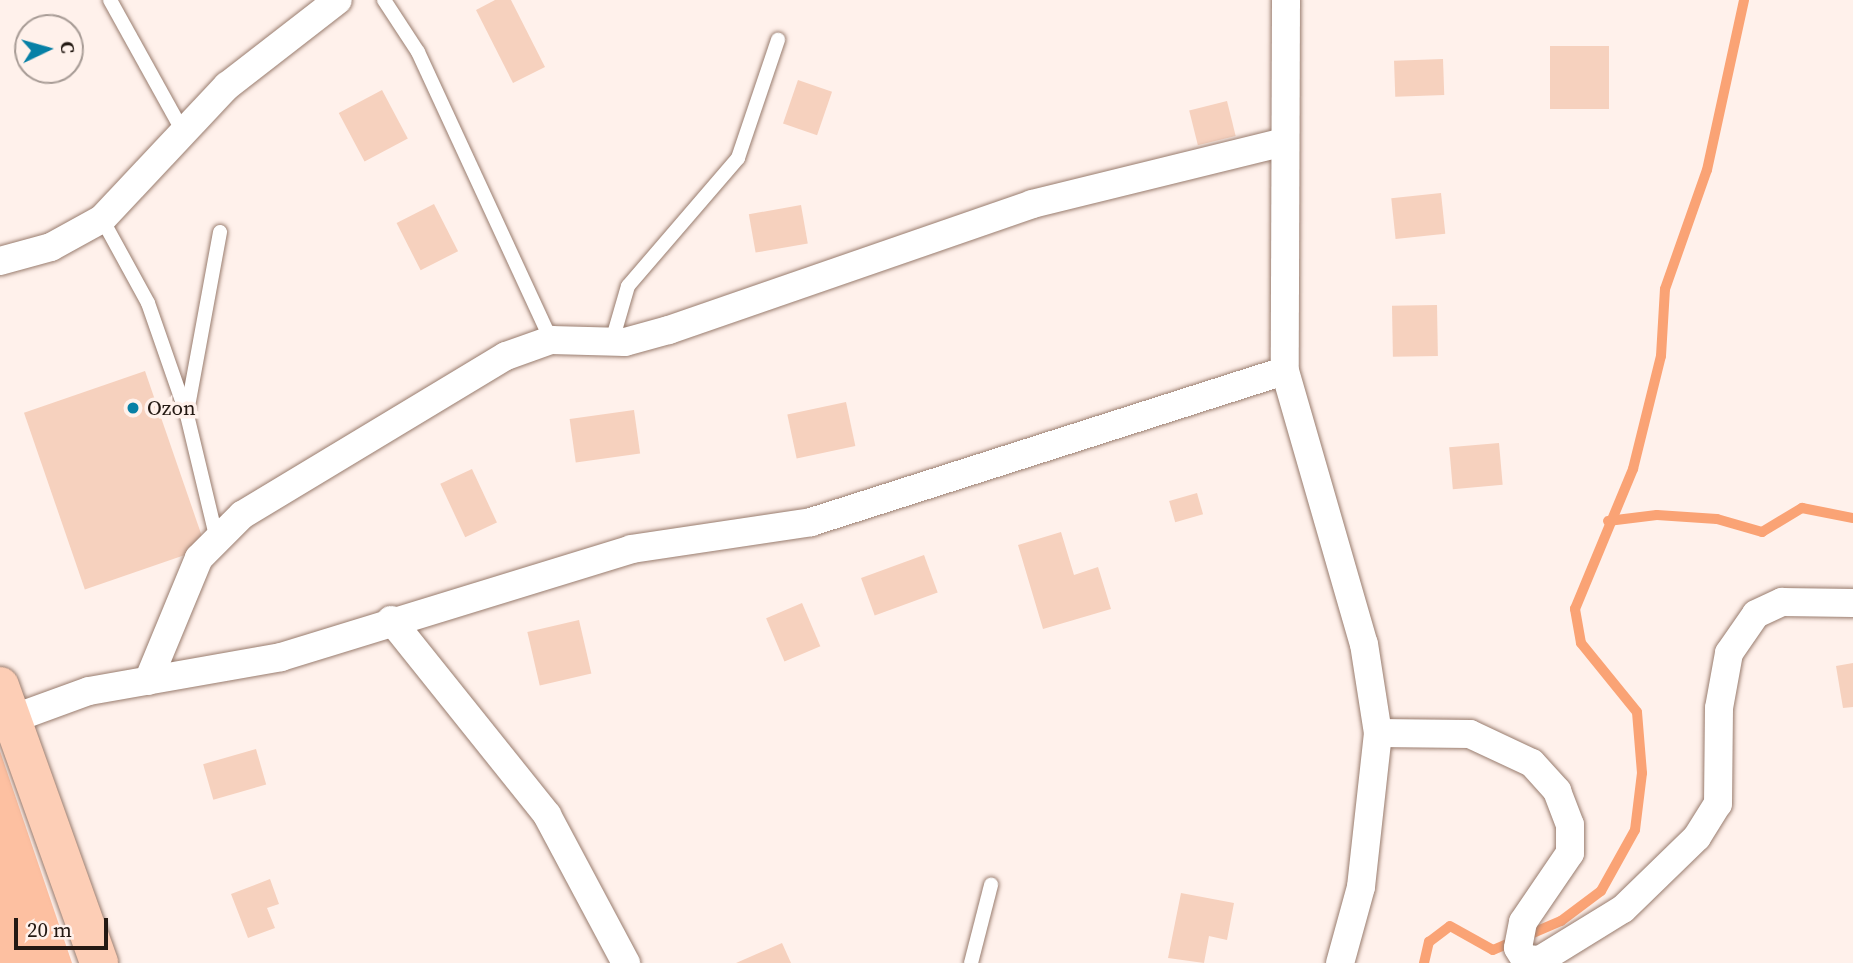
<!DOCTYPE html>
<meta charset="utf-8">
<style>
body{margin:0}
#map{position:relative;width:1853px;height:963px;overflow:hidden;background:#fff1eb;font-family:"Source Serif 4",serif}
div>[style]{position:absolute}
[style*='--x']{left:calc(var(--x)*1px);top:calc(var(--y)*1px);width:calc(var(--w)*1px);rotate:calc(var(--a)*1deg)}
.green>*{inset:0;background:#fdc0a1}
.stream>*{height:10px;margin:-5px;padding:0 5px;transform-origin:5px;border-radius:5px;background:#faa375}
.building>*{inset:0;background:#f6d1be;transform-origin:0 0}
.roads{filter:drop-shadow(0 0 2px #997c6e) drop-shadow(0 0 2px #997c6e)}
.lane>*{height:14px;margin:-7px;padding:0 7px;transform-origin:7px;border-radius:7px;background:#fff}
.street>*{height:28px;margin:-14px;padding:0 14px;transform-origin:14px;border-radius:14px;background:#fff}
.primary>*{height:38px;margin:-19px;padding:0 19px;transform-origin:19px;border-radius:19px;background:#fdceb6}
.dots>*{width:19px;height:19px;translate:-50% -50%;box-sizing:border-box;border:4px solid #fff1eb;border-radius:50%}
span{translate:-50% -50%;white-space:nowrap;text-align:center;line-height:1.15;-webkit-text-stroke:7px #fff1eb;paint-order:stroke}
.poi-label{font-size:21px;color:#241913}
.left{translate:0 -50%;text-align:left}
.north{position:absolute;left:14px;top:14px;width:70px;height:70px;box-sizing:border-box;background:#fff1eb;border:2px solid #a79b95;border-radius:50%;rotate:85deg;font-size:19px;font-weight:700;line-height:28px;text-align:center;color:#241913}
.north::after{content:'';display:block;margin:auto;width:24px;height:32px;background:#0780a6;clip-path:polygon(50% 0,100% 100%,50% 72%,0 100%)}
.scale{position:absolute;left:14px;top:918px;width:94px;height:32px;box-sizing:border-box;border:4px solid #241913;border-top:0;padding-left:9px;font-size:21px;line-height:24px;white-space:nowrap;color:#241913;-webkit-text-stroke:5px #fff1eb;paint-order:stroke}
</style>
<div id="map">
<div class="green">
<div style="clip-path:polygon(0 751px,72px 963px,0 963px)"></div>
</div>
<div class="stream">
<div style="--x:1608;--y:521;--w:49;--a:-7"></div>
<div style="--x:1657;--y:515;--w:60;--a:3.8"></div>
<div style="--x:1717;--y:519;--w:47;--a:16.1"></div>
<div style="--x:1762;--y:532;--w:47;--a:-31"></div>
<div style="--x:1802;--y:508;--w:52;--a:11.1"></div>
<div style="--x:1424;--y:963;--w:22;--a:-77"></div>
<div style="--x:1429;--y:942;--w:26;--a:-37"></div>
<div style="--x:1450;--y:926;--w:49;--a:29.2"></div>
<div style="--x:1493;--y:950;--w:74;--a:-23.1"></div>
<div style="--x:1561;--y:921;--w:50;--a:-36.9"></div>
<div style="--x:1601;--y:891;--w:70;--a:-60.9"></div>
<div style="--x:1635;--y:830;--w:57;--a:-83"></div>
<div style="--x:1642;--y:773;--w:61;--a:-94.7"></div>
<div style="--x:1637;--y:712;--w:89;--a:-129.1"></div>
<div style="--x:1581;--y:643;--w:35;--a:-100"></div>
<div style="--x:1575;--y:609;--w:152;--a:-67.5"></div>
<div style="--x:1633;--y:469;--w:116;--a:-76.1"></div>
<div style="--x:1661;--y:356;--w:67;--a:-86.6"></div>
<div style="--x:1665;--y:289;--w:126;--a:-70.6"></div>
<div style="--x:1707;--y:170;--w:174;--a:-77.7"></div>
</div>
<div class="building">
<div style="clip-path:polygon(495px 0,511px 0,545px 67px,513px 83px,476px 10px)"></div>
<div style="left:1550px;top:46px;width:59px;height:63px"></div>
<div style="left:1443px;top:59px;width:36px;height:49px;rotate:88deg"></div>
<div style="left:798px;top:80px;width:36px;height:46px;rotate:19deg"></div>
<div style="left:382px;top:90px;width:55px;height:49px;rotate:62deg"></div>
<div style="left:1227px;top:101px;width:36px;height:39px;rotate:76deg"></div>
<div style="left:1441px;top:193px;width:41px;height:50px;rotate:84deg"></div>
<div style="left:434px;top:204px;width:53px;height:42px;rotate:63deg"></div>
<div style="left:801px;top:205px;width:39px;height:53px;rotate:80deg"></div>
<div style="left:1437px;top:305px;width:51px;height:45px;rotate:89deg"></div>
<div style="left:145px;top:371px;width:187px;height:128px;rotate:71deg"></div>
<div style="left:846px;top:402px;width:45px;height:60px;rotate:78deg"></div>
<div style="left:634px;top:410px;width:44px;height:65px;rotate:82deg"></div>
<div style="left:1499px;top:443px;width:42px;height:50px;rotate:85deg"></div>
<div style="left:472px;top:469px;width:59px;height:35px;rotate:65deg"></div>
<div style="left:1197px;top:493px;width:22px;height:29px;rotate:74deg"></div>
<div style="clip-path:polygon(1061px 532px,1074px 575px,1098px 567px,1111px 609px,1043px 629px,1018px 545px)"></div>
<div style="left:924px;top:555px;width:40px;height:67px;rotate:70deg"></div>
<div style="left:802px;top:603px;width:47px;height:39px;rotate:67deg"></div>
<div style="left:579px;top:620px;width:55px;height:53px;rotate:77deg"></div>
<div style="clip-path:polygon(1853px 663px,1853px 707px,1843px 708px,1836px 666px)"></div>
<div style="left:256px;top:749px;width:37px;height:55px;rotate:74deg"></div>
<div style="clip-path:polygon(270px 879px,279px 904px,267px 908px,275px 928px,248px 938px,231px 894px)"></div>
<div style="clip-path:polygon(1181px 893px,1234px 903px,1227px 940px,1209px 936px,1204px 963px,1168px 958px)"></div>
<div style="clip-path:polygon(782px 943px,791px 963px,736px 963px)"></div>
</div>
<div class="roads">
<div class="lane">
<div style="--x:110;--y:0;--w:149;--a:61"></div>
<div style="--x:384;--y:0;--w:62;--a:56.8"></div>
<div style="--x:418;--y:52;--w:317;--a:65.2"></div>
<div style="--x:102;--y:219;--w:96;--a:61.3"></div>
<div style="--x:148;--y:303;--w:119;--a:70.8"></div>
<div style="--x:187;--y:415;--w:129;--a:76.5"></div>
<div style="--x:612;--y:341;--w:57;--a:-73.8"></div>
<div style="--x:628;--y:286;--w:169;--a:-49.3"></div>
<div style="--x:738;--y:158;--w:125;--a:-71.3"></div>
<div style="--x:187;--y:412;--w:183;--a:-79.6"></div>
<div style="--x:971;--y:963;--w:81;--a:-75.6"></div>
</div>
<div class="street">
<div style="--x:1286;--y:0;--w:371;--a:90.2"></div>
<div style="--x:1285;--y:371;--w:284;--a:73.9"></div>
<div style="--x:1364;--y:644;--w:90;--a:81.1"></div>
<div style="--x:1378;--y:733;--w:155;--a:96.3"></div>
<div style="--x:1361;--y:887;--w:79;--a:105.4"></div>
<div style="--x:0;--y:261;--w:53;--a:-15.4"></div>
<div style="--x:51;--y:247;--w:58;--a:-28.8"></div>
<div style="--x:102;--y:219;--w:183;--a:-46.8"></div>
<div style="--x:227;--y:86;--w:140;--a:-37.8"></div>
<div style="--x:391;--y:620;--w:250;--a:51.3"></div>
<div style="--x:547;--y:815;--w:168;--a:61.9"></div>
<div style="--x:148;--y:681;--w:133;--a:-67.5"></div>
<div style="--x:199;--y:558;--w:61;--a:-45"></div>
<div style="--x:242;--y:515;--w:308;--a:-31.1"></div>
<div style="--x:506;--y:356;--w:48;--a:-19.6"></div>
<div style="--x:551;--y:340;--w:74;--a:1.5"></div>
<div style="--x:625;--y:342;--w:46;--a:-15.3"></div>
<div style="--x:669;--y:330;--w:384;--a:-19.1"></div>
<div style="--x:1032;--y:204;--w:260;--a:-13.8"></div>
<div style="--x:12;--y:719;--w:82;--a:-20"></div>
<div style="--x:89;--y:691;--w:195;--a:-10"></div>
<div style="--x:281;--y:657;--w:366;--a:-17.1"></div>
<div style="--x:631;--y:549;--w:182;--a:-8.5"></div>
<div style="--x:811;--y:522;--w:497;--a:-17.7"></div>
<div style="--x:1378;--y:733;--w:92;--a:0.6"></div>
<div style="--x:1470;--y:734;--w:68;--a:25.1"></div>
<div style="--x:1532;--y:763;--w:38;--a:48"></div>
<div style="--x:1557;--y:791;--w:36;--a:69"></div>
<div style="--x:1570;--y:825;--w:28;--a:90"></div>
<div style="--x:1570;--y:853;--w:83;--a:124.3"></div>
<div style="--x:1523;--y:922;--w:26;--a:101"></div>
<div style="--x:1518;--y:948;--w:13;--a:58"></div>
<div style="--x:1525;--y:959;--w:15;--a:4"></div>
<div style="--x:1540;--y:960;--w:97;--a:-31.6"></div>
<div style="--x:1623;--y:909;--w:103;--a:-44.2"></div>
<div style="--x:1697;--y:837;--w:39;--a:-58"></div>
<div style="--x:1718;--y:804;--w:96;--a:-89.4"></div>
<div style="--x:1719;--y:708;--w:56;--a:-79.7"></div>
<div style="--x:1729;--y:653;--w:47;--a:-55.3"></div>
<div style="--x:1756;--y:614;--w:29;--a:-25"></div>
<div style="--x:1782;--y:602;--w:71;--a:0.8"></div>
</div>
<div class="primary">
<div style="--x:0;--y:686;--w:294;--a:70.3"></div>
</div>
</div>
<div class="dots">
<div style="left:133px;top:408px;background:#0780a6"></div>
</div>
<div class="poi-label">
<span class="left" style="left:147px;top:408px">Ozon</span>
</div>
<div class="north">С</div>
<div class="scale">20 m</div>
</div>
